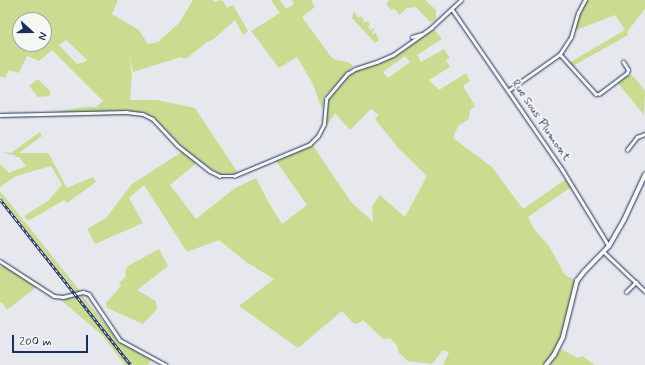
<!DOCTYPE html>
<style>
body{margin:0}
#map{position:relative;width:645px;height:365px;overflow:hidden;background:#e7e8ee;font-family:Mynerve,sans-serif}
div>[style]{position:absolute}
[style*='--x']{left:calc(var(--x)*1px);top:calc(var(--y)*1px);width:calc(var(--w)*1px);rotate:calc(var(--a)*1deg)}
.green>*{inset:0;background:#cadc90}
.roads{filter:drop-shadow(0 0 1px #1b2f5e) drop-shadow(0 0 1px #1b2f5e)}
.minor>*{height:2.5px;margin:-1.25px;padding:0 1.25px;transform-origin:1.25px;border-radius:1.25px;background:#f6f6f2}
.secondary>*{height:3.5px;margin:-1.75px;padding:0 1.75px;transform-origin:1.75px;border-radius:1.75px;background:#f6f6f2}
.rail>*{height:2.5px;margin-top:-1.25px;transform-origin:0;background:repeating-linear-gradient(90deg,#f6f6f2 0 3px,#1b2f5e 0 6px);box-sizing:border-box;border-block:1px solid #1b2f5e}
span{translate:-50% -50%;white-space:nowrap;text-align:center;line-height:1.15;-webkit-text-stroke:3.5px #f6f6f2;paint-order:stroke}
.street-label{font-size:12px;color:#1b2f5e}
.north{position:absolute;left:12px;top:12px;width:40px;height:40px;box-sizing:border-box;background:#f6f6f2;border:1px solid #9ea6b7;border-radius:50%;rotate:111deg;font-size:11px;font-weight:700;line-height:16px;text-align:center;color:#1b2f5e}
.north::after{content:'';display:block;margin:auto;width:14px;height:18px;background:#1b2f5e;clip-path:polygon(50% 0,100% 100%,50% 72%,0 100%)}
.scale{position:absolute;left:12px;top:335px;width:76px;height:18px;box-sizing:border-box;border:2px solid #1b2f5e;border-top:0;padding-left:5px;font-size:12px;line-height:14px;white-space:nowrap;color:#1b2f5e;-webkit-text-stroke:3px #f6f6f2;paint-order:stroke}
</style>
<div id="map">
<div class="green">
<div style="clip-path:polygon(evenodd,0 0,118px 0,112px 14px,139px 30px,148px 44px,158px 42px,179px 23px,193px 0,213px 0,214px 2px,222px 0,227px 8px,233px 5px,248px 31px,243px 35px,235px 20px,214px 39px,207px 42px,186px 59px,181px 57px,133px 72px,129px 54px,132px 75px,130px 100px,157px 100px,195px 108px,238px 173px,221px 175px,199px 161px,170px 185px,196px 219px,235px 188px,256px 178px,269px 203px,282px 224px,307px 205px,276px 161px,312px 144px,351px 202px,373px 222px,372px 206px,380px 195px,405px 217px,427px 176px,399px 149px,375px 119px,379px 115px,371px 109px,350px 130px,335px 113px,321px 134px,326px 120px,326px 100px,350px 73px,384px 61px,398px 54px,433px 28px,442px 39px,417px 55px,421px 62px,444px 49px,450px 58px,446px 60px,450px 67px,429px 80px,439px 90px,466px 73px,470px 81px,463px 86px,475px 106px,470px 110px,469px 119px,458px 126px,453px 138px,492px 167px,523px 209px,566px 179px,571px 187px,528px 217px,534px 229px,549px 246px,565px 275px,575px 280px,567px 319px,560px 341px,554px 352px,544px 365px,443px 365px,449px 352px,443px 350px,432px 364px,408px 361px,399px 353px,397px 346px,390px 338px,383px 339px,363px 320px,357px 324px,353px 323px,342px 311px,298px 348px,239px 306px,274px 279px,246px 262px,219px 240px,187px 252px,144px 185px,129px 198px,143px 223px,95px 244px,87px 229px,106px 218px,132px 184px,185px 150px,153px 117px,142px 112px,56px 112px,84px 107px,96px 107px,103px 101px,52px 50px,39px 61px,27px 56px,19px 73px,9px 70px,5px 78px,0 76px,0 0,20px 20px,44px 20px,44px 44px,20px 44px,20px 20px,0 0,66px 40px,87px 60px,87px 61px,77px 64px,59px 45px,66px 40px,0 0,405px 56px,410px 62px,388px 78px,383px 72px,405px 56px)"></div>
<div style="clip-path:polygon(271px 0,280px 0,286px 9px,294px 4px,292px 0,311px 0,315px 7px,302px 17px,331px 57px,336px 60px,348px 62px,353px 66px,324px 97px,322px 110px,313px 84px,297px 57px,279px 68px,251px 31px,280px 13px)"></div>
<div style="clip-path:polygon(389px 0,425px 0,436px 10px,436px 19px,432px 22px,429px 21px,416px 7px,407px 8px,399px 15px,395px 9px,391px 10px,386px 4px)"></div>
<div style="clip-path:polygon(587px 0,645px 0,645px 9px,627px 32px,628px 35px,573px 66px,569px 63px,625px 30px,615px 15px,574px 31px,578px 17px)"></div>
<div style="clip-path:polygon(354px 11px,358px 18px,361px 16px,364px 20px,363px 21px,364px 23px,367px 21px,370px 24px,368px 27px,371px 30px,374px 28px,375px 29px,372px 33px,373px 34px,376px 33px,379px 40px,375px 43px,352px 18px)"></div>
<div style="clip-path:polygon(628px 74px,634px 77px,645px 91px,644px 115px,617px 82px)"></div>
<div style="clip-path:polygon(38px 79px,50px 91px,50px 96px,38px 97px,29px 86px)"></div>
<div style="clip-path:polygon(40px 132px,42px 136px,19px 153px,46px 153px,49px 154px,67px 188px,93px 177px,96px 182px,67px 203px,64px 200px,28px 221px,24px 216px,48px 201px,62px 185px,51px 166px,16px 176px,0 187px,0 164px,9px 173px,26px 166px,19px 157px,16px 157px,14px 155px,4px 153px,4px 152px,11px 153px)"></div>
<div style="clip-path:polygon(0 191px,69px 277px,80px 291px,76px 293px,0 197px)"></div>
<div style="clip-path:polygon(159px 249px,168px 266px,137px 290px,156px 301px,157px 309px,143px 324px,107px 308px,106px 303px,121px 286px,119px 283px,126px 276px,125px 272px,128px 266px)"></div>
<div style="clip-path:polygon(5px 264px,40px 284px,7px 310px,2px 302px,0 303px,0 267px)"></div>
<div style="clip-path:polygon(77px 294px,82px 295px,120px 342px,151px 359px,148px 365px,133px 365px)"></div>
<div style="clip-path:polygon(74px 295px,122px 355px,129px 365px,125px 365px,102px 335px,61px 300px)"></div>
<div style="clip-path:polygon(561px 349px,578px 358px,582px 356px,595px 365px,550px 365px)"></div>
</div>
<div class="roads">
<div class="minor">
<div style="--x:452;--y:9;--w:194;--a:55.5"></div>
<div style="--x:562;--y:169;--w:90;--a:58.6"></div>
<div style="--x:412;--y:37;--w:10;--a:-17"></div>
<div style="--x:560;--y:54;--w:54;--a:48"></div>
<div style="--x:596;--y:94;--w:3;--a:0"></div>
<div style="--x:599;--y:94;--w:35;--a:-37"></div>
<div style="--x:627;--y:73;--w:3;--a:-72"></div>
<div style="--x:628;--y:70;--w:9;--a:-122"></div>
<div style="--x:509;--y:90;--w:62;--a:-35.2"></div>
<div style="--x:560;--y:54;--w:20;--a:-57"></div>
<div style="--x:571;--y:37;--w:25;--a:-74"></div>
<div style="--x:578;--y:13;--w:15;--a:-62"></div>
<div style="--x:0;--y:115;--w:126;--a:-1.4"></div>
<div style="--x:126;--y:112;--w:17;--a:7"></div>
<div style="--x:143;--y:114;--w:11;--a:27"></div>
<div style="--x:153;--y:119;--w:35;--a:47"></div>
<div style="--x:177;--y:145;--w:42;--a:38.2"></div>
<div style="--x:210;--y:171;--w:11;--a:27"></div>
<div style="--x:220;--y:176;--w:14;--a:0"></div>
<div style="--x:234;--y:176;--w:82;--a:-22.8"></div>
<div style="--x:310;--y:144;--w:11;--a:-45"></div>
<div style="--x:318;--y:136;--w:13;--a:-63"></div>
<div style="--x:324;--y:124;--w:25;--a:-85"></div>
<div style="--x:326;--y:99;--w:33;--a:-50"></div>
<div style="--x:347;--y:74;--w:9;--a:-32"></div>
<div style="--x:355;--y:69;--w:23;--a:-18"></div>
<div style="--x:377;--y:62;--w:17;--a:-24"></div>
<div style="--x:393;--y:55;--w:47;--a:-35.4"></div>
<div style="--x:431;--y:28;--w:41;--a:-43"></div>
<div style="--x:627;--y:150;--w:16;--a:-52"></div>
<div style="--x:637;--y:137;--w:9;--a:-21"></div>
<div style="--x:604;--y:252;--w:57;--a:43.6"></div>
<div style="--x:0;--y:261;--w:64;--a:32.9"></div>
<div style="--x:54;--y:296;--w:9;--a:6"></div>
<div style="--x:63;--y:297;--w:21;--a:-14"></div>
<div style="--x:83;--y:292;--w:6;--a:18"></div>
<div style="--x:89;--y:294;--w:55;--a:56"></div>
<div style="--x:120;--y:340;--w:52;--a:28.5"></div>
<div style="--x:626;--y:292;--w:14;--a:-45"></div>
</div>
<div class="secondary">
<div style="--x:546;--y:365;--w:13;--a:-51"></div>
<div style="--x:554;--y:355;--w:20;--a:-63"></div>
<div style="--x:563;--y:337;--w:58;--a:-76"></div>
<div style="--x:577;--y:281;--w:11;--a:-52"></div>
<div style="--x:584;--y:272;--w:36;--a:-46"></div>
<div style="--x:609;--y:246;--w:30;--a:-60"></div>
<div style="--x:624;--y:220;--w:50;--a:-65"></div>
</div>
</div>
<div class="rail">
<div style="--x:0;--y:199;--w:211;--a:51.7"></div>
</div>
<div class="street-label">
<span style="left:540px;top:121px;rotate:56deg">Rue Sous Plumont</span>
</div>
<div class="north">N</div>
<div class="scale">200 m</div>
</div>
